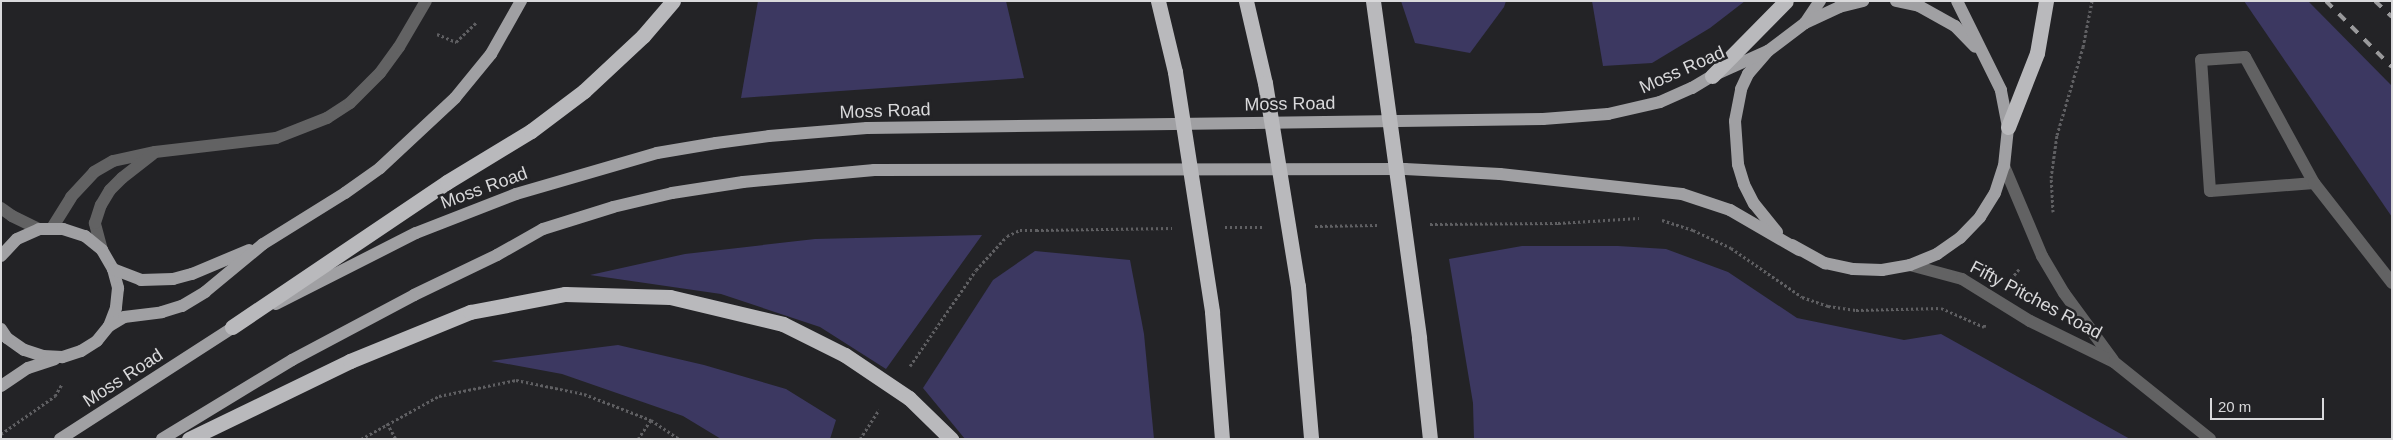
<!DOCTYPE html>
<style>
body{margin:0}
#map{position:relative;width:2393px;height:440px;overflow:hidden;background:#232326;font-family:Arial,sans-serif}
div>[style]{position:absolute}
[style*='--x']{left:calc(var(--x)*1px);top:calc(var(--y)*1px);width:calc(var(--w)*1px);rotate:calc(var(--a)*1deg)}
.green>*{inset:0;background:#3c3861}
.path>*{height:3px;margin-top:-1.5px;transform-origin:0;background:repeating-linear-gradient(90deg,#5f5f62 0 2.5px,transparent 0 5px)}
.minor>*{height:12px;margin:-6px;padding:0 6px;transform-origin:6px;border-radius:6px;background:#626263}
.major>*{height:12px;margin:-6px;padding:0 6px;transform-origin:6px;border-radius:6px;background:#a0a0a3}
.highway>*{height:15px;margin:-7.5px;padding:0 7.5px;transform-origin:7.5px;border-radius:7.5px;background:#b9b9bc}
.rail>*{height:4px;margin-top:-2px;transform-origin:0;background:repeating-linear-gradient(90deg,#99999b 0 9px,transparent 0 18px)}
span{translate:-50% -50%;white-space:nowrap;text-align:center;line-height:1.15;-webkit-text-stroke:5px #232326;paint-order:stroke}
.street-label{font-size:18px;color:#d9d9db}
.frame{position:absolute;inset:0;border:2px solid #d9d9db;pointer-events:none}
.scale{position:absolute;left:2210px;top:398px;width:114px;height:22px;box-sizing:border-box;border:2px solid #d9d9db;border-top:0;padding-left:6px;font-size:15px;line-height:18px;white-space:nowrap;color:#d9d9db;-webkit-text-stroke:4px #232326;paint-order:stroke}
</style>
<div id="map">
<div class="green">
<div style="clip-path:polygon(758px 1px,1006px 1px,1024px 78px,741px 98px)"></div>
<div style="clip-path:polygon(1401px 1px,1506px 1px,1504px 7px,1470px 53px,1415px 43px)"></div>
<div style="clip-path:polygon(1592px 1px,1745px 1px,1710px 28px,1652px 63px,1603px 66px)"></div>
<div style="clip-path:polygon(2244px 1px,2308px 1px,2392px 86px,2392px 217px)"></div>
<div style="clip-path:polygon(982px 235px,886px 369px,820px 327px,721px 294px,590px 275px,685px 254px,815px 239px)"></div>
<div style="clip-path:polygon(1522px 246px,1618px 246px,1666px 249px,1728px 272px,1797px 318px,1904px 340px,1941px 334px,2130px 439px,1474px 439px,1473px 403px,1449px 259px)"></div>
<div style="clip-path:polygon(1035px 251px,1130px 260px,1144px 334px,1154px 439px,965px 439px,923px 388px,993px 280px)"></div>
<div style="clip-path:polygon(618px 345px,704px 365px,786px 389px,836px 420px,830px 439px,721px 439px,683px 416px,562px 374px,491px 361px)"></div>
</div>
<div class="path">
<div style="--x:437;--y:34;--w:21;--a:23"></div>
<div style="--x:456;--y:42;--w:28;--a:-44"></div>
<div style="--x:2053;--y:212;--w:34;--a:-93"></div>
<div style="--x:2051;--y:178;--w:43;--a:-82.1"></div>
<div style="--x:2057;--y:135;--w:92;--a:-73.5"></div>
<div style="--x:2083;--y:47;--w:47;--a:-78.9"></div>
<div style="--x:1662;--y:220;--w:33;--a:18"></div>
<div style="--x:1693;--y:230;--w:42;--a:25.3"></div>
<div style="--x:1731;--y:248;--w:86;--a:34.6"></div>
<div style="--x:1802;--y:297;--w:28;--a:19"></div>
<div style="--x:1828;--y:306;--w:28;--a:8"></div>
<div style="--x:1856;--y:310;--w:85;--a:-1.3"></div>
<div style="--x:1941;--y:308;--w:47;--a:23.8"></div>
<div style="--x:1984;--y:327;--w:3;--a:-72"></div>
<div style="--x:1430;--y:224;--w:128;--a:-0.4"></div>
<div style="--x:1558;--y:223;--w:81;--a:-3.5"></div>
<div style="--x:1315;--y:226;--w:62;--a:-0.9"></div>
<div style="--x:1225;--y:227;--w:37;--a:0"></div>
<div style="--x:2011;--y:279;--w:13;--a:-51"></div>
<div style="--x:910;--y:366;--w:116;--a:-55.5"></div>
<div style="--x:976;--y:270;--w:46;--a:-47.6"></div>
<div style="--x:1007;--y:236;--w:14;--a:-25"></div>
<div style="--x:1020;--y:230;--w:16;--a:0"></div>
<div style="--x:1036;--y:230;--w:136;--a:-0.8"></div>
<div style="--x:387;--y:423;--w:18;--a:61"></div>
<div style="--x:1;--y:434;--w:66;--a:-35.1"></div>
<div style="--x:55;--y:396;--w:14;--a:-60"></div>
<div style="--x:361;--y:439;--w:89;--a:-28.9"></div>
<div style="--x:439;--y:396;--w:79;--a:-11.7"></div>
<div style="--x:516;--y:380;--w:69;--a:11.6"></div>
<div style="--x:584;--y:394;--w:72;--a:21.2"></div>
<div style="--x:651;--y:420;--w:34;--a:34"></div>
<div style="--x:638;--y:439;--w:23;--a:-56"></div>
<div style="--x:860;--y:439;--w:35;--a:-57"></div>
</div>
<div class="minor">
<div style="--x:2004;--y:166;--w:98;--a:67.1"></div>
<div style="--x:2042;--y:256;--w:43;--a:59.3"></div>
<div style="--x:2064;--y:293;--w:83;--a:53.8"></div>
<div style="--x:2314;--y:183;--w:104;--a:175.6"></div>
<div style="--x:2210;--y:191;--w:131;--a:-93.9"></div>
<div style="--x:2201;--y:60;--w:44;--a:-3.9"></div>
<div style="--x:2245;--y:57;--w:144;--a:61.3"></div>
<div style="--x:2314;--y:183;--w:127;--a:52"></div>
<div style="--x:1;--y:208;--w:14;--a:36"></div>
<div style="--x:12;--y:216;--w:30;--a:26"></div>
<div style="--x:52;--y:228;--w:36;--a:-58"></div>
<div style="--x:71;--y:197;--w:34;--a:-47"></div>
<div style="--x:94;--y:172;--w:22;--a:-30"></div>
<div style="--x:113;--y:161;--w:43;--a:-12.1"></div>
<div style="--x:155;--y:152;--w:122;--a:-6.6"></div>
<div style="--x:276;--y:138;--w:55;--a:-21.4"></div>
<div style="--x:327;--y:118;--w:27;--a:-33"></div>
<div style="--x:350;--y:103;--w:42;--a:-45"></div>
<div style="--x:380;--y:73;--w:32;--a:-54"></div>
<div style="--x:399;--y:47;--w:53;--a:-59.6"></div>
<div style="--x:102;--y:250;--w:28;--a:-105"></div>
<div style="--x:95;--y:223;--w:19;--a:-72"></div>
<div style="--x:101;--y:205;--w:17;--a:-59"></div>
<div style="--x:110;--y:190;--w:17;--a:-45"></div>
<div style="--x:122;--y:178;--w:39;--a:-38"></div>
<div style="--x:1910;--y:265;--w:54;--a:15.1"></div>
<div style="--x:1962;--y:279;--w:80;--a:31.7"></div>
<div style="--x:2030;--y:321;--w:93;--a:26"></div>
<div style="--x:2114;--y:362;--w:123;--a:38.7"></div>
</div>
<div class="major">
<div style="--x:1896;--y:1;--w:24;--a:12"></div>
<div style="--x:1919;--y:6;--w:41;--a:29.1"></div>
<div style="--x:1955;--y:26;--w:29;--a:46"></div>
<div style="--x:1805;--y:23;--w:27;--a:-56"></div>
<div style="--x:1777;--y:232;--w:36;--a:-129"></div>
<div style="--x:1754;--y:204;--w:22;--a:-117"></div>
<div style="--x:1744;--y:184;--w:21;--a:-107"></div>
<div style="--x:1738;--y:164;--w:43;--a:-94"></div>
<div style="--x:1735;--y:121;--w:33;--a:-79"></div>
<div style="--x:1741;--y:89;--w:17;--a:-65"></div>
<div style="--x:1748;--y:74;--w:30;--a:-49"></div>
<div style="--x:1768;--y:51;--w:46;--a:-37.1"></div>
<div style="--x:1805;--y:23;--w:38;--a:-25"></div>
<div style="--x:1839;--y:7;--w:25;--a:-14"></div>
<div style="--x:1792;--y:245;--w:38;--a:29"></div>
<div style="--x:1825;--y:263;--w:29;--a:12"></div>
<div style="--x:1853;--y:269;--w:29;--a:2"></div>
<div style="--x:1882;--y:270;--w:28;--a:-10"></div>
<div style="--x:1910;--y:265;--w:29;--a:-22"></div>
<div style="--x:1937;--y:254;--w:28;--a:-35"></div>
<div style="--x:1960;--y:238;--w:29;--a:-46"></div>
<div style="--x:1980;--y:217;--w:28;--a:-58"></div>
<div style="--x:1995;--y:193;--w:28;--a:-72"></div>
<div style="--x:2004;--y:166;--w:39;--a:-84"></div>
<div style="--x:2008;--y:127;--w:38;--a:-101"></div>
<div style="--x:2001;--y:90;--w:99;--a:-116.3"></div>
<div style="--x:1;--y:256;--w:23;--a:-47"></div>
<div style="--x:17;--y:239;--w:24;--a:-24"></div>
<div style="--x:39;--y:229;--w:24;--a:0"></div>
<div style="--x:63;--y:229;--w:23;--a:18"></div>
<div style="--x:85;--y:236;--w:22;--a:39"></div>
<div style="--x:102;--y:250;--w:22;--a:60"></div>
<div style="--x:113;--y:269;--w:20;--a:75"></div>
<div style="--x:118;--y:288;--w:20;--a:96"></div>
<div style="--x:116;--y:308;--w:19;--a:111"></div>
<div style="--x:109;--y:326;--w:19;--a:129"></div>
<div style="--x:97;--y:341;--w:19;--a:148"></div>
<div style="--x:81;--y:351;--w:20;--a:162"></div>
<div style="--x:62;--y:357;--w:19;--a:-177"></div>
<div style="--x:43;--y:356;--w:20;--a:-162"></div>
<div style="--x:24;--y:350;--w:21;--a:-145"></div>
<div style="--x:7;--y:338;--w:11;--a:-124"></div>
<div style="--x:113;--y:269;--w:30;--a:21"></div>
<div style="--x:141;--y:280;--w:32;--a:-2"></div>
<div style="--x:173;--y:279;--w:20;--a:-15"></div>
<div style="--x:192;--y:274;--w:62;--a:-22.8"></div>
<div style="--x:276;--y:304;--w:157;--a:-26.9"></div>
<div style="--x:416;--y:233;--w:107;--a:-21.3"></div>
<div style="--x:516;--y:194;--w:147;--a:-16.2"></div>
<div style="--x:657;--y:153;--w:60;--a:-9.6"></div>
<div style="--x:716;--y:143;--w:53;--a:-7.5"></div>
<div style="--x:769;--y:136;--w:98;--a:-4.7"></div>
<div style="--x:867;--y:128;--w:676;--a:-0.76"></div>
<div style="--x:1543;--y:119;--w:65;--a:-4.4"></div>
<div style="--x:1608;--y:114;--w:53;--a:-13"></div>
<div style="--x:1660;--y:102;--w:35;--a:-24"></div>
<div style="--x:1692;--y:88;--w:23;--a:-31"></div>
<div style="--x:1712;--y:76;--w:61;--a:-24.1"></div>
<div style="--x:109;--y:326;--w:17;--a:-31"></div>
<div style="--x:124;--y:317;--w:38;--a:-7"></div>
<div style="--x:162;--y:312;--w:21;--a:-17"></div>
<div style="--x:182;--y:306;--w:27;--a:-31"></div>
<div style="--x:205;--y:292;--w:75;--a:-39.6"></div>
<div style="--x:263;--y:244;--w:97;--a:-31.9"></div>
<div style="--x:345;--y:193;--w:43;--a:-35.5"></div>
<div style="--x:380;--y:168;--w:103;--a:-43"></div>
<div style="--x:455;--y:98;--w:57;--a:-50.7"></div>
<div style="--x:491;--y:54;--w:61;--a:-60.5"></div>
<div style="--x:1;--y:386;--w:32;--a:-34"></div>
<div style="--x:28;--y:368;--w:28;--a:-18"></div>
<div style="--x:60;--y:439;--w:214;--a:-32.8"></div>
<div style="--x:162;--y:439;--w:152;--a:-31.3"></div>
<div style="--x:292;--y:360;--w:138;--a:-28"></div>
<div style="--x:414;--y:295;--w:92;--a:-25.7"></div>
<div style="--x:497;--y:255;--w:53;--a:-29.5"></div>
<div style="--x:543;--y:229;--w:73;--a:-17.4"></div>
<div style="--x:613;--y:207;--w:61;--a:-13.3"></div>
<div style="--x:672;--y:193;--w:72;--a:-8.8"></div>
<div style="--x:743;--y:182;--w:132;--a:-5.2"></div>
<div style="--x:874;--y:170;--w:531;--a:-0.11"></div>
<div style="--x:1405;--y:169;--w:95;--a:3"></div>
<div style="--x:1500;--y:174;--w:183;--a:6.3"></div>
<div style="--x:1682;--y:194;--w:51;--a:18.4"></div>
<div style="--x:1730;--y:210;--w:80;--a:30.1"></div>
</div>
<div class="highway">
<div style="--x:1158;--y:1;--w:73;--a:76.5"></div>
<div style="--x:1175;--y:72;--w:243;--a:81.2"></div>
<div style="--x:1212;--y:312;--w:127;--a:85.5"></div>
<div style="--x:1246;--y:1;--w:84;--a:77"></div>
<div style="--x:1265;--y:83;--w:206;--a:80.8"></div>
<div style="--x:1298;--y:286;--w:154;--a:85.1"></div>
<div style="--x:1373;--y:1;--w:340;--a:82.2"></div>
<div style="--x:1419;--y:338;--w:102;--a:83.8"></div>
<div style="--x:1712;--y:76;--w:105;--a:-45.4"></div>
<div style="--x:2008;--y:127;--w:79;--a:-68.6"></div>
<div style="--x:2037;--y:53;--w:53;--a:-80.2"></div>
<div style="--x:232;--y:327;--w:259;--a:-34"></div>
<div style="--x:447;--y:182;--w:98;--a:-31.3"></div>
<div style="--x:531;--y:131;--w:66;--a:-37"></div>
<div style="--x:584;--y:91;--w:81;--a:-43"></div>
<div style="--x:643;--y:36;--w:46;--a:-49.4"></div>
<div style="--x:189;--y:439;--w:179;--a:-25.8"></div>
<div style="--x:350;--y:361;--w:130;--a:-22.2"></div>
<div style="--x:470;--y:312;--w:97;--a:-10.7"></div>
<div style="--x:565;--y:294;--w:105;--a:1.6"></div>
<div style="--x:670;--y:297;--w:116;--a:13.4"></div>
<div style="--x:783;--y:324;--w:69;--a:26.6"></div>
<div style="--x:845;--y:355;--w:77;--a:33.9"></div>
<div style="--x:909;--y:398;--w:59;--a:44.3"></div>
</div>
<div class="rail">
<div style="--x:2326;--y:1;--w:93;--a:45"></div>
<div style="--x:2375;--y:1;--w:23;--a:43"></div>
</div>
<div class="street-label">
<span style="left:1682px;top:70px;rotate:-24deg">Moss Road</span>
<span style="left:1290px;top:104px;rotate:-1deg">Moss Road</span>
<span style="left:885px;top:111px;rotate:-2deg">Moss Road</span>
<span style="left:484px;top:188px;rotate:-20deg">Moss Road</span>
<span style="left:2036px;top:300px;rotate:28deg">Fifty Pitches Road</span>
<span style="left:123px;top:378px;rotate:-33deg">Moss Road</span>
</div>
<div class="frame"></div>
<div class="scale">20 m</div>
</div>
